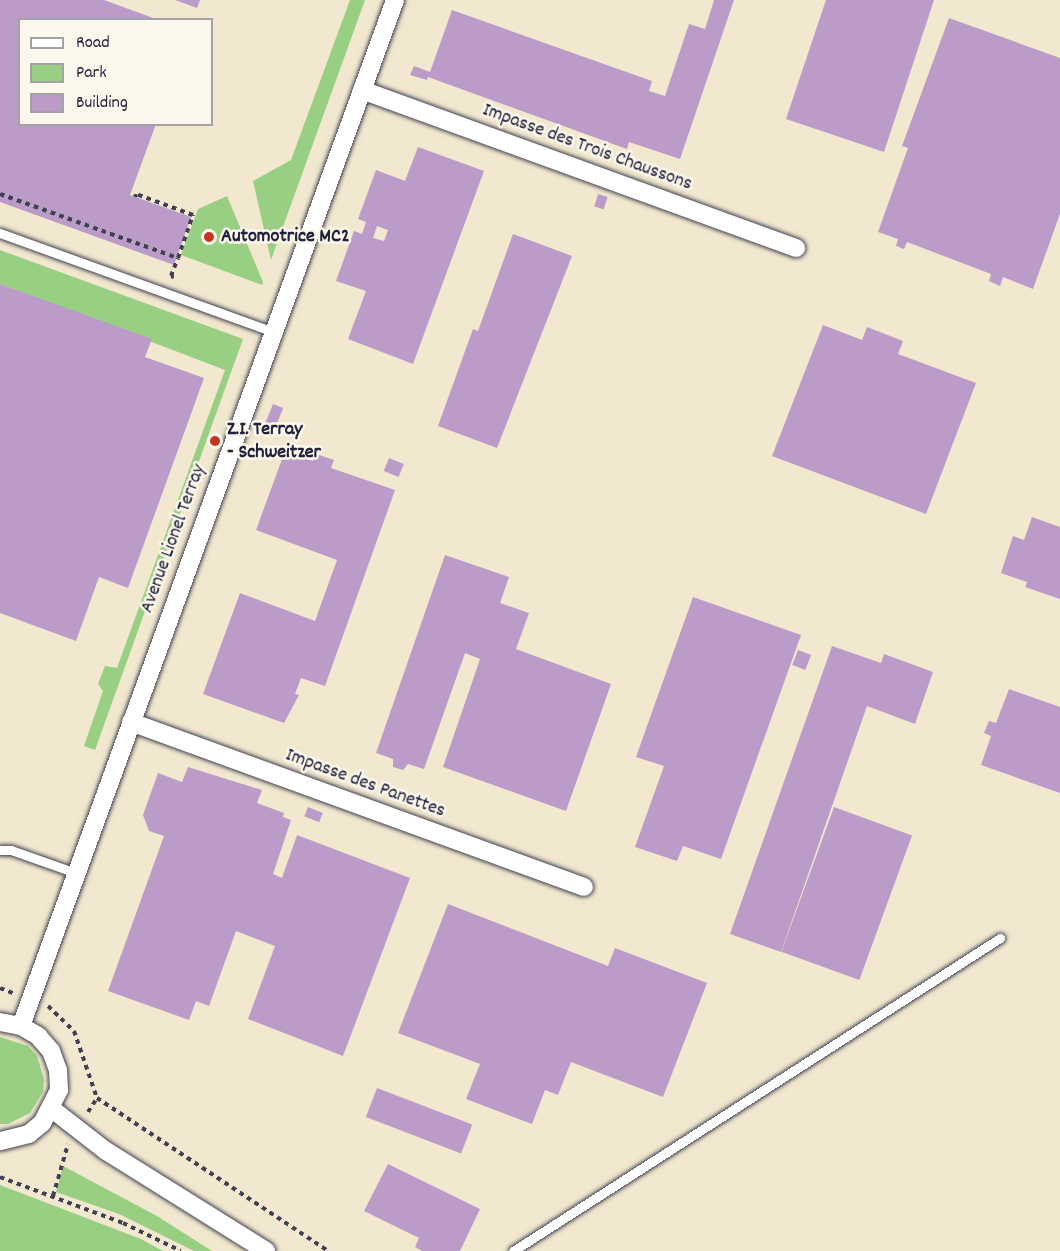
<!DOCTYPE html>
<style>
body{margin:0}
#map{position:relative;width:1060px;height:1251px;overflow:hidden;background:#f2e8cf;font-family:Dekko,sans-serif}
div>[style]{position:absolute}
[style*='--x']{left:calc(var(--x)*1px);top:calc(var(--y)*1px);width:calc(var(--w)*1px);rotate:calc(var(--a)*1deg)}
.green>*{inset:0;background:#98cf82}
.building>*{inset:0;background:#bb9cc8;transform-origin:0 0}
.path>*{height:4px;margin-top:-2px;transform-origin:0;background:repeating-linear-gradient(90deg,#414051 0 4.5px,transparent 0 9px)}
.roads{filter:drop-shadow(0 0 2px #414051) drop-shadow(0 0 2px #414051)}
.lane>*{height:9px;margin:-4.5px;padding:0 4.5px;transform-origin:4.5px;border-radius:4.5px;background:#fff}
.street>*{height:18px;margin:-9px;padding:0 9px;transform-origin:9px;border-radius:9px;background:#fff}
.dots>*{width:16px;height:16px;translate:-50% -50%;box-sizing:border-box;border:3px solid #fbf7ec;border-radius:50%}
span{translate:-50% -50%;white-space:nowrap;text-align:center;line-height:1.15;-webkit-text-stroke:5px #fbf7ec;paint-order:stroke}
.street-label{font-size:20px;color:#22223b}
.poi-label{font-size:20px;color:#22223b;font-weight:700}
.left{translate:0 -50%;text-align:left}
.legend{position:absolute;left:18px;top:18px;width:195px;height:108px;box-sizing:border-box;background:#fbf7ec;border:2px solid #a4a2a5;margin:0;padding:8px 10px;list-style:none;font-size:18px;color:#22223b}
.legend li{display:flex;align-items:center;gap:12px;height:30px}
.legend b{width:30px;border:2px solid #a4a2a5}
</style>
<div id="map">
<div class="green">
<div style="clip-path:polygon(350px 0,365px 0,271px 260px,253px 181px,291px 160px)"></div>
<div style="clip-path:polygon(227px 196px,263px 282px,262px 285px,181px 255px,198px 209px)"></div>
<div style="clip-path:polygon(0 250px,243px 339px,95px 750px,84px 746px,103px 691px,98px 684px,105px 666px,117px 668px,225px 370px,0 284px)"></div>
<div style="clip-path:polygon(0 1037px,28px 1046px,37px 1056px,44px 1079px,43px 1092px,30px 1113px,8px 1124px,0 1124px)"></div>
<div style="clip-path:polygon(63px 1166px,157px 1216px,212px 1251px,194px 1251px,119px 1214px,56px 1192px)"></div>
<div style="clip-path:polygon(0 1185px,141px 1239px,163px 1251px,0 1251px)"></div>
</div>
<div class="building">
<div style="clip-path:polygon(0 0,104px 0,156px 19px,20px 20px,20px 124px,156px 124px,130px 195px,191px 217px,174px 265px,0 202px)"></div>
<div style="clip-path:polygon(175px 0,200px 0,197px 8px)"></div>
<div style="clip-path:polygon(714px 0,734px 0,680px 159px,629px 142px,627px 149px,428px 77px,427px 80px,410px 75px,414px 66px,430px 72px,452px 10px,652px 81px,649px 91px,665px 96px,689px 24px,705px 29px)"></div>
<div style="clip-path:polygon(826px 0,934px 0,884px 152px,786px 119px)"></div>
<div style="clip-path:polygon(949px 18px,1060px 58px,1060px 214px,1033px 289px,1003px 277px,1000px 286px,989px 281px,991px 274px,907px 242px,904px 249px,896px 246px,898px 239px,878px 232px,908px 148px,902px 146px)"></div>
<div style="clip-path:polygon(evenodd,418px 147px,484px 171px,413px 364px,348px 339px,366px 291px,336px 281px,354px 231px,362px 234px,366px 222px,358px 219px,376px 170px,405px 181px,418px 147px,377px 226px,388px 230px,384px 241px,373px 238px,377px 226px)"></div>
<div style="left:598px;top:194px;width:10px;height:13px;rotate:17deg"></div>
<div style="clip-path:polygon(513px 234px,572px 256px,497px 448px,438px 426px,473px 329px,478px 331px)"></div>
<div style="clip-path:polygon(0 284px,152px 339px,145px 357px,204px 378px,128px 588px,99px 577px,76px 641px,0 613px)"></div>
<div style="clip-path:polygon(823px 325px,862px 340px,867px 327px,903px 341px,898px 354px,976px 383px,926px 514px,772px 456px)"></div>
<div style="left:273px;top:404px;width:11px;height:24px;rotate:22deg"></div>
<div style="clip-path:polygon(285px 451px,313px 461px,316px 454px,334px 460px,331px 468px,395px 490px,325px 686px,301px 678px,295px 694px,299px 695px,284px 723px,203px 694px,240px 593px,315px 621px,337px 560px,256px 530px)"></div>
<div style="left:389px;top:458px;width:16px;height:14px;rotate:22deg"></div>
<div style="clip-path:polygon(1032px 517px,1060px 527px,1060px 599px,1025px 587px,1027px 582px,1001px 573px,1013px 536px,1024px 540px)"></div>
<div style="clip-path:polygon(445px 555px,509px 577px,500px 603px,529px 613px,516px 649px,611px 684px,566px 811px,443px 767px,480px 659px,465px 653px,424px 769px,408px 764px,403px 770px,393px 767px,393px 759px,376px 753px)"></div>
<div style="clip-path:polygon(693px 597px,801px 635px,721px 859px,683px 846px,677px 861px,635px 847px,664px 766px,636px 757px)"></div>
<div style="clip-path:polygon(832px 646px,881px 663px,884px 654px,933px 672px,915px 724px,867px 706px,781px 952px,730px 934px)"></div>
<div style="left:798px;top:650px;width:14px;height:16px;rotate:21deg"></div>
<div style="clip-path:polygon(1009px 689px,1060px 707px,1060px 793px,981px 765px,991px 736px,984px 733px,989px 721px,996px 723px)"></div>
<div style="clip-path:polygon(188px 767px,262px 790px,257px 803px,284px 813px,283px 817px,291px 820px,273px 874px,282px 878px,297px 835px,410px 878px,343px 1056px,248px 1019px,275px 946px,236px 931px,209px 1006px,196px 1001px,189px 1020px,108px 991px,164px 836px,149px 831px,143px 815px,158px 773px,182px 782px)"></div>
<div style="left:308px;top:807px;width:16px;height:10px;rotate:22deg"></div>
<div style="left:834px;top:807px;width:83px;height:154px;rotate:20deg"></div>
<div style="clip-path:polygon(448px 904px,608px 966px,615px 948px,707px 983px,663px 1097px,571px 1062px,558px 1095px,545px 1090px,532px 1124px,466px 1099px,480px 1064px,398px 1033px)"></div>
<div style="left:377px;top:1088px;width:102px;height:31px;rotate:21deg"></div>
<div style="clip-path:polygon(388px 1164px,480px 1209px,460px 1251px,422px 1251px,415px 1247px,419px 1238px,364px 1211px)"></div>
</div>
<div class="path">
<div style="--x:0;--y:194;--w:189;--a:19.8"></div>
<div style="--x:178;--y:258;--w:46;--a:-70.8"></div>
<div style="--x:193;--y:215;--w:61;--a:-159.8"></div>
<div style="--x:136;--y:194;--w:3;--a:108"></div>
<div style="--x:174;--y:277;--w:3;--a:-162"></div>
<div style="--x:171;--y:276;--w:19;--a:-69"></div>
<div style="--x:0;--y:988;--w:14;--a:21"></div>
<div style="--x:48;--y:1006;--w:36;--a:44"></div>
<div style="--x:74;--y:1031;--w:71;--a:71.1"></div>
<div style="--x:88;--y:1112;--w:17;--a:-57"></div>
<div style="--x:97;--y:1098;--w:277;--a:33.5"></div>
<div style="--x:0;--y:1177;--w:131;--a:20.5"></div>
<div style="--x:123;--y:1223;--w:64;--a:25.8"></div>
<div style="--x:53;--y:1196;--w:54;--a:-73.9"></div>
</div>
<div class="roads">
<div class="lane">
<div style="--x:0;--y:233;--w:291;--a:19.9"></div>
<div style="--x:0;--y:850;--w:11;--a:0"></div>
<div style="--x:11;--y:850;--w:69;--a:19.5"></div>
<div style="--x:513;--y:1251;--w:579;--a:-32.73"></div>
</div>
<div class="street">
<div style="--x:362;--y:90;--w:462;--a:20"></div>
<div style="--x:131;--y:722;--w:482;--a:20"></div>
<div style="--x:0;--y:1022;--w:21;--a:11"></div>
<div style="--x:21;--y:1026;--w:20;--a:30"></div>
<div style="--x:38;--y:1036;--w:20;--a:49"></div>
<div style="--x:51;--y:1051;--w:20;--a:70"></div>
<div style="--x:58;--y:1070;--w:20;--a:87"></div>
<div style="--x:59;--y:1090;--w:37;--a:117"></div>
<div style="--x:42;--y:1123;--w:17;--a:140"></div>
<div style="--x:29;--y:1134;--w:30;--a:166"></div>
<div style="--x:21;--y:1026;--w:1092;--a:-69.97"></div>
<div style="--x:52;--y:1109;--w:68;--a:37.9"></div>
<div style="--x:106;--y:1151;--w:189;--a:32"></div>
</div>
</div>
<div class="dots">
<div style="left:209px;top:237px;background:#c8321e"></div>
<div style="left:215px;top:441px;background:#c8321e"></div>
</div>
<div class="street-label">
<span style="left:587px;top:148px;rotate:20deg">Impasse des Trois Chaussons</span>
<span style="left:174px;top:539px;rotate:-70deg">Avenue Lionel Terray</span>
<span style="left:365px;top:784px;rotate:20deg">Impasse des Panettes</span>
</div>
<div class="poi-label">
<span class="left" style="left:221px;top:237px">Automotrice MC2</span>
<span class="left" style="left:227px;top:442px">Z.I. Terray<br>- Schweitzer</span>
</div>
<ul class="legend">
<li><b style="height:8px;background:#fff"></b>Road</li>
<li><b style="height:16px;background:#98cf82"></b>Park</li>
<li><b style="height:16px;background:#bb9cc8"></b>Building</li>
</ul>
</div>
